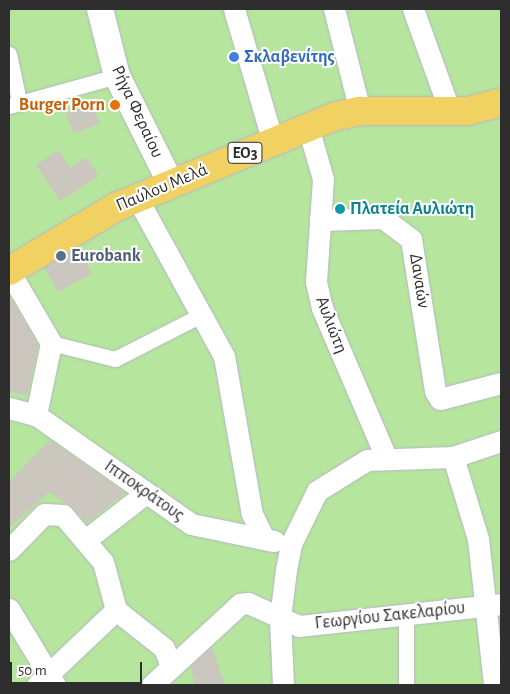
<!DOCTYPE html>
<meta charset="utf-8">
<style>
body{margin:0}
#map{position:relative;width:510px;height:694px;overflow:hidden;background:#efe9e1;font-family:"Alegreya Sans",sans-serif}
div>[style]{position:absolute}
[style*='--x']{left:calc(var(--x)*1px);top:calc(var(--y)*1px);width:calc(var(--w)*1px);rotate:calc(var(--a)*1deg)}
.green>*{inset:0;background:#b6e59e;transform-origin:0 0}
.building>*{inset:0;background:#cbc7bf;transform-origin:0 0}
.roads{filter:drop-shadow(0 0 1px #b4b7c1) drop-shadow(0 0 1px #b4b7c1)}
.pedestrian>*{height:15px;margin:-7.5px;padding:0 7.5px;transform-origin:7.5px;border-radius:7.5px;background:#fff}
.minor>*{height:21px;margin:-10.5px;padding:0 10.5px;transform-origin:10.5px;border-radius:10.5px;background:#fff}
.tertiary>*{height:26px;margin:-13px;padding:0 13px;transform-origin:13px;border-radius:13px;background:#fff}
.primary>*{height:28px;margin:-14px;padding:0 14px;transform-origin:14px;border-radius:14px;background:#f2d163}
.dots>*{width:14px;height:14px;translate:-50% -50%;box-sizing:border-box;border:2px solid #fff;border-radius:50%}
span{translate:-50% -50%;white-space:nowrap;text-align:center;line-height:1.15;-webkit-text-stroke:4px #fff;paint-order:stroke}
.shield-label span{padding:1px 4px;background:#fff;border:1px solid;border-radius:4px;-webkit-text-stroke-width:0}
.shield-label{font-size:16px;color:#2e2e2e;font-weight:700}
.shop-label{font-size:18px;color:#366cbe;font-weight:700}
.left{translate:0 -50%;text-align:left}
.food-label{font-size:18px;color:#c56008;font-weight:700}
.right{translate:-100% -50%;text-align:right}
.street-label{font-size:18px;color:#2e2e2e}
.culture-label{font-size:18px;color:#0d838f;font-weight:700}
.service-label{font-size:18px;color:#4e5e75;font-weight:700}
.frame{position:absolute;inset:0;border:10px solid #2e2e2e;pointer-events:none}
.scale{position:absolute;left:10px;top:662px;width:132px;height:22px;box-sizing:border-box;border:2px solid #2e2e2e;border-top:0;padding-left:6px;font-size:15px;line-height:18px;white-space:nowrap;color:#2e2e2e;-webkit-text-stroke:4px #fff;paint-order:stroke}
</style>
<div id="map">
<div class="green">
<div style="left:9px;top:9px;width:492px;height:676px"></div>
</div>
<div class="building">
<div style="left:92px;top:103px;width:22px;height:28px;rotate:69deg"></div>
<div style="clip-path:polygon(59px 150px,70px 168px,86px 157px,99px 176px,60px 201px,36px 165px)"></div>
<div style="left:78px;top:248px;width:29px;height:39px;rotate:61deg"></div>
<div style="clip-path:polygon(9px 295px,38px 345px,27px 395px,9px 392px)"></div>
<div style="clip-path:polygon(50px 440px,125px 493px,87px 523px,72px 507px,49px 492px,9px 528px,9px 482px)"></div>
<div style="clip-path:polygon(212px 647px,225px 685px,194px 685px,191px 666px)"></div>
</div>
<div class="roads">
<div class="pedestrian">
<div style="--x:9;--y:54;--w:48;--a:78"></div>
<div style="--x:9;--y:106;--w:112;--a:-15.5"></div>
<div style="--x:51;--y:343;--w:66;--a:14"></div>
<div style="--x:115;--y:359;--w:97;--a:-27.1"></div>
<div style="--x:406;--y:614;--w:71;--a:90"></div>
</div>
<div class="minor">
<div style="--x:234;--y:9;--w:139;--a:73.7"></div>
<div style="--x:334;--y:9;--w:105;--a:75.7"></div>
<div style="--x:413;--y:9;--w:109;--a:70.2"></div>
<div style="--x:308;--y:127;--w:54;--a:73.9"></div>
<div style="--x:323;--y:179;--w:103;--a:93.9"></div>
<div style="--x:316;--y:282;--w:27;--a:77"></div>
<div style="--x:322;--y:308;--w:162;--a:66.8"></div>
<div style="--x:137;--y:198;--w:180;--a:61.2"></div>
<div style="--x:224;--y:356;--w:160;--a:80"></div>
<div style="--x:252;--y:514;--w:28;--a:64"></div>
<div style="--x:320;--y:220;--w:63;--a:-1.8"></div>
<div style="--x:383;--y:218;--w:35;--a:37"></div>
<div style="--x:411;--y:239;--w:154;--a:81"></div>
<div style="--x:435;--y:391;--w:9;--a:58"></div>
<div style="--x:440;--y:399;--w:63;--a:-14.7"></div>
<div style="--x:9;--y:271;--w:83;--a:59.7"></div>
<div style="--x:51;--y:343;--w:74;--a:101.8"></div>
<div style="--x:9;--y:408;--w:28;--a:15"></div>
<div style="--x:36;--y:415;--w:189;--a:35.1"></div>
<div style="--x:191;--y:524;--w:85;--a:11.6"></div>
<div style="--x:453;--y:457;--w:86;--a:73"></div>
<div style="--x:478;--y:539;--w:147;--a:83.7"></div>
<div style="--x:88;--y:538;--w:73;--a:-37.8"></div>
<div style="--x:9;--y:550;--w:50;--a:-45.8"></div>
<div style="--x:44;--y:514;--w:19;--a:3"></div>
<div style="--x:63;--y:515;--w:62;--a:49.6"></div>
<div style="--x:103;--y:562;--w:50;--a:74.8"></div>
<div style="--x:116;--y:610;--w:61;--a:38.4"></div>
<div style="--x:164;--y:648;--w:19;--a:69"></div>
<div style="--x:9;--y:609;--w:89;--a:58.8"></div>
<div style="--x:37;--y:685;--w:109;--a:-43.5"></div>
<div style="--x:152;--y:685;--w:120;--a:-42.6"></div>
<div style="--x:240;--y:604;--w:8;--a:-7"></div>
<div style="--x:248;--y:603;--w:56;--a:24.3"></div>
<div style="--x:299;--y:626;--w:203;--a:-6.2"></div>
<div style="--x:283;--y:685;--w:67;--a:-92.6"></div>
<div style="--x:280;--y:618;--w:48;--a:-82.9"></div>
<div style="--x:286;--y:570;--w:26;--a:-79"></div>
<div style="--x:291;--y:544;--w:59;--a:-63.9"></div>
<div style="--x:317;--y:491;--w:59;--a:-31.8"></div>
<div style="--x:367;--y:460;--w:86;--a:-2"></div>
<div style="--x:453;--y:457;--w:51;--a:-18.4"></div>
</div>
<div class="tertiary">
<div style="--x:100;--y:9;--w:69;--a:75.8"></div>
<div style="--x:117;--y:76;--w:121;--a:63.4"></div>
</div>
<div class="primary">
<div style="--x:9;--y:271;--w:125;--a:-30.9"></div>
<div style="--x:116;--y:207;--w:235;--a:-22.5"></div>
<div style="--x:333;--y:117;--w:28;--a:-13"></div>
<div style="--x:360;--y:111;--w:108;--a:0"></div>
<div style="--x:468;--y:111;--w:34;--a:-15"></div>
</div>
</div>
<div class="dots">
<div style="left:234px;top:57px;background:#3f7fe0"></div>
<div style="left:115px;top:105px;background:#e8710a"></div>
<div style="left:340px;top:209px;background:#0f9aa8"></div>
<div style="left:61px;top:256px;background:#5c6f8a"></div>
</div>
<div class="shield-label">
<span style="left:245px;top:153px">ΕΟ3</span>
</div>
<div class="shop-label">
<span class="left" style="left:244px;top:57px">Σκλαβενίτης</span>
</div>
<div class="food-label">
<span class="right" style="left:105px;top:105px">Burger Porn</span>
</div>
<div class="street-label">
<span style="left:137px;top:112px;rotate:65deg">Ρήγα Φεραίου</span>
<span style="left:162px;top:188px;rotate:-23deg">Παύλου Μελά</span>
<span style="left:419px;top:281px;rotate:81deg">Δαναών</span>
<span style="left:331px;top:325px;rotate:69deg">Αυλιώτη</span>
<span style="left:144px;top:491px;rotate:35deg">Ιπποκράτους</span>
<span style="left:390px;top:616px;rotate:-6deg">Γεωργίου Σακελαρίου</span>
</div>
<div class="culture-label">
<span class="left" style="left:350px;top:209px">Πλατεία Αυλιώτη</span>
</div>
<div class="service-label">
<span class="left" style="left:71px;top:256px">Eurobank</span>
</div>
<div class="frame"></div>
<div class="scale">50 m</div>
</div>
